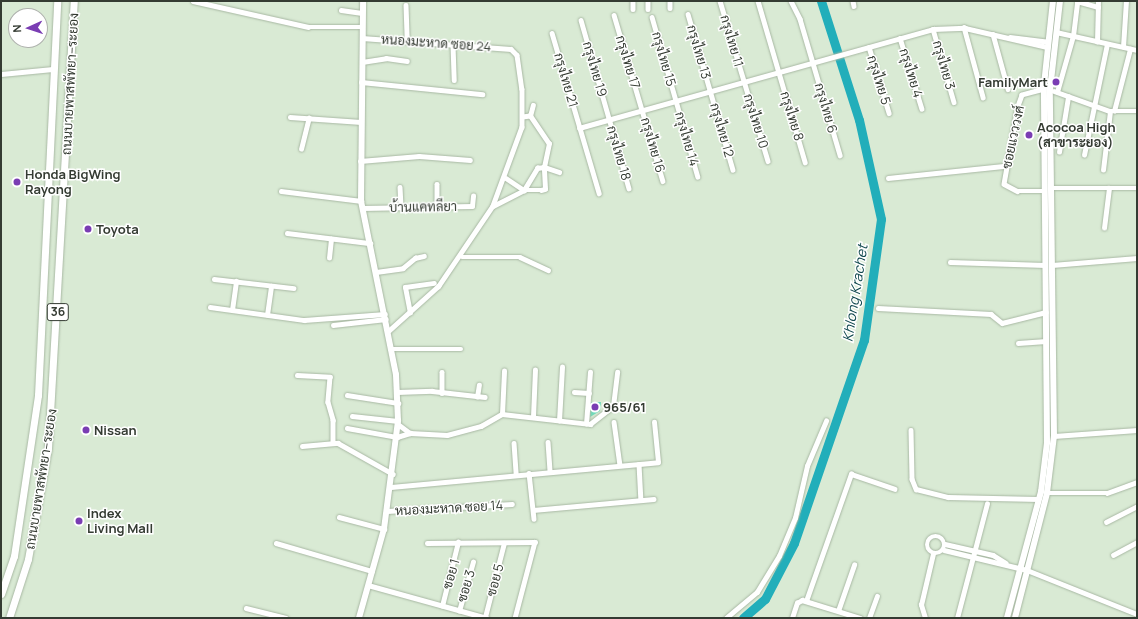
<!DOCTYPE html>
<meta charset="utf-8">
<style>
body{margin:0}
#map{position:relative;width:1138px;height:619px;overflow:hidden;background:#d9ead4;font-family:Manrope,Sarabun,sans-serif}
div>[style]{position:absolute}
[style*='--x']{left:calc(var(--x)*1px);top:calc(var(--y)*1px);width:calc(var(--w)*1px);rotate:calc(var(--a)*1deg)}
.river>*{height:9px;margin:-4.5px;padding:0 4.5px;transform-origin:4.5px;border-radius:4.5px;background:#22aeba}
.building>*{inset:0;background:#6fdaba}
.roads{filter:drop-shadow(0 0 1px #a8b8a3) drop-shadow(0 0 1px #a8b8a3)}
.minor>*{height:4.5px;margin:-2.25px;padding:0 2.25px;transform-origin:2.25px;border-radius:2.25px;background:#fff}
.minor>.ring{margin:-2.25px;padding:0;box-sizing:content-box;background:none;border:4.5px solid #fff;border-radius:50%}
.tertiary>*{height:5.5px;margin:-2.75px;padding:0 2.75px;transform-origin:2.75px;border-radius:2.75px;background:#fff}
.trunk>*{height:7px;margin:-3.5px;padding:0 3.5px;transform-origin:3.5px;border-radius:3.5px;background:#fff}
.dots>*{width:11px;height:11px;translate:-50% -50%;box-sizing:border-box;border:2px solid #fff;border-radius:50%}
span{translate:-50% -50%;white-space:nowrap;text-align:center;line-height:1.15;-webkit-text-stroke:3px #fff;paint-order:stroke}
.shield-label span{padding:1px 3px;background:#fff;border:1px solid;border-radius:3px;-webkit-text-stroke-width:0}
.shield-label{font-size:12px;color:#343b32;font-weight:700}
.street-label{font-size:13px;color:#343b32}
.poi-label{font-size:13px;color:#343b32;font-weight:700}
.right{translate:-100% -50%;text-align:right}
.left{translate:0 -50%;text-align:left}
.water-label{font-size:14px;color:#10484e;font-style:italic}
.frame{position:absolute;inset:0;border:2px solid #343b32;pointer-events:none}
.north{position:absolute;left:8px;top:8px;width:40px;height:40px;box-sizing:border-box;background:#fff;border:1px solid #aeb1ad;border-radius:50%;rotate:267deg;font-size:11px;font-weight:700;line-height:16px;text-align:center;color:#343b32}
.north::after{content:'';display:block;margin:auto;width:14px;height:18px;background:#7a3db3;clip-path:polygon(50% 0,100% 100%,50% 72%,0 100%)}
</style>
<div id="map">
<div class="river">
<div style="--x:743;--y:618;--w:29;--a:-41"></div>
<div style="--x:765;--y:599;--w:63;--a:-62.6"></div>
<div style="--x:794;--y:543;--w:215;--a:-71"></div>
<div style="--x:864;--y:340;--w:122;--a:-82"></div>
<div style="--x:881;--y:219;--w:101;--a:-102.5"></div>
<div style="--x:859;--y:120;--w:125;--a:-107.7"></div>
</div>
<div class="building">
<div style="clip-path:polygon(591px 402px,601px 402px,600px 411px,590px 417px)"></div>
</div>
<div class="roads">
<div class="minor">
<div style="--x:193;--y:1;--w:118;--a:12.7"></div>
<div style="--x:308;--y:27;--w:54;--a:0"></div>
<div style="--x:633;--y:1;--w:8;--a:90"></div>
<div style="--x:648;--y:1;--w:8;--a:90"></div>
<div style="--x:670;--y:1;--w:7;--a:90"></div>
<div style="--x:720;--y:1;--w:167;--a:73.3"></div>
<div style="--x:758;--y:1;--w:168;--a:73.7"></div>
<div style="--x:791;--y:1;--w:20;--a:63"></div>
<div style="--x:800;--y:19;--w:142;--a:73.6"></div>
<div style="--x:853;--y:1;--w:5;--a:79"></div>
<div style="--x:1077;--y:1;--w:22;--a:16"></div>
<div style="--x:406;--y:5;--w:36;--a:88"></div>
<div style="--x:341;--y:10;--w:21;--a:8"></div>
<div style="--x:688;--y:14;--w:162;--a:73.9"></div>
<div style="--x:614;--y:15;--w:173;--a:73.6"></div>
<div style="--x:652;--y:17;--w:166;--a:74"></div>
<div style="--x:581;--y:20;--w:175;--a:74.1"></div>
<div style="--x:964;--y:27;--w:73;--a:74.8"></div>
<div style="--x:933;--y:29;--w:76;--a:74"></div>
<div style="--x:1056;--y:32;--w:83;--a:12.5"></div>
<div style="--x:552;--y:33;--w:167;--a:73.6"></div>
<div style="--x:993;--y:34;--w:57;--a:74.7"></div>
<div style="--x:1010;--y:37;--w:38;--a:7"></div>
<div style="--x:362;--y:38;--w:149;--a:4.2"></div>
<div style="--x:511;--y:49;--w:8;--a:45"></div>
<div style="--x:517;--y:55;--w:34;--a:82"></div>
<div style="--x:522;--y:89;--w:38;--a:90"></div>
<div style="--x:522;--y:127;--w:84;--a:110.2"></div>
<div style="--x:493;--y:206;--w:97;--a:124"></div>
<div style="--x:439;--y:286;--w:69;--a:138"></div>
<div style="--x:900;--y:38;--w:74;--a:72.8"></div>
<div style="--x:1097;--y:42;--w:41;--a:-88.6"></div>
<div style="--x:453;--y:45;--w:35;--a:88"></div>
<div style="--x:869;--y:47;--w:69;--a:73.1"></div>
<div style="--x:1123;--y:47;--w:46;--a:-86.3"></div>
<div style="--x:362;--y:62;--w:24;--a:-9"></div>
<div style="--x:386;--y:58;--w:21;--a:8"></div>
<div style="--x:1;--y:74;--w:52;--a:-5.5"></div>
<div style="--x:361;--y:82;--w:122;--a:5.7"></div>
<div style="--x:1044;--y:89;--w:23;--a:165"></div>
<div style="--x:1022;--y:95;--w:12;--a:110"></div>
<div style="--x:1018;--y:106;--w:79;--a:100.2"></div>
<div style="--x:1004;--y:184;--w:15;--a:28"></div>
<div style="--x:1017;--y:191;--w:28;--a:0"></div>
<div style="--x:1054;--y:91;--w:59;--a:19.7"></div>
<div style="--x:1110;--y:111;--w:27;--a:0"></div>
<div style="--x:1057;--y:92;--w:58;--a:-74.1"></div>
<div style="--x:1073;--y:36;--w:35;--a:-83"></div>
<div style="--x:1114;--y:111;--w:64;--a:-75.5"></div>
<div style="--x:530;--y:116;--w:11;--a:-75"></div>
<div style="--x:290;--y:117;--w:71;--a:4"></div>
<div style="--x:579;--y:128;--w:368;--a:-15.6"></div>
<div style="--x:933;--y:29;--w:32;--a:-2"></div>
<div style="--x:965;--y:28;--w:84;--a:13"></div>
<div style="--x:301;--y:149;--w:32;--a:-76"></div>
<div style="--x:1059;--y:152;--w:56;--a:-80.7"></div>
<div style="--x:1084;--y:155;--w:113;--a:-78.3"></div>
<div style="--x:360;--y:161;--w:59;--a:-4.8"></div>
<div style="--x:419;--y:156;--w:51;--a:4.5"></div>
<div style="--x:1103;--y:170;--w:59;--a:-83.2"></div>
<div style="--x:506;--y:178;--w:22;--a:34"></div>
<div style="--x:524;--y:190;--w:17;--a:0"></div>
<div style="--x:541;--y:190;--w:4;--a:-14"></div>
<div style="--x:545;--y:189;--w:22;--a:-93"></div>
<div style="--x:544;--y:167;--w:16;--a:18"></div>
<div style="--x:888;--y:178;--w:118;--a:-5.9"></div>
<div style="--x:437;--y:184;--w:23;--a:90"></div>
<div style="--x:400;--y:187;--w:20;--a:87"></div>
<div style="--x:1052;--y:188;--w:85;--a:0"></div>
<div style="--x:281;--y:191;--w:81;--a:7.1"></div>
<div style="--x:493;--y:206;--w:35;--a:-27"></div>
<div style="--x:524;--y:190;--w:26;--a:-59"></div>
<div style="--x:537;--y:168;--w:7;--a:-8"></div>
<div style="--x:544;--y:167;--w:24;--a:-78"></div>
<div style="--x:549;--y:144;--w:34;--a:-124"></div>
<div style="--x:530;--y:116;--w:7;--a:172"></div>
<div style="--x:362;--y:208;--w:110;--a:-1"></div>
<div style="--x:472;--y:206;--w:10;--a:-84"></div>
<div style="--x:1104;--y:228;--w:40;--a:-82.9"></div>
<div style="--x:287;--y:233;--w:84;--a:6.9"></div>
<div style="--x:462;--y:257;--w:58;--a:0"></div>
<div style="--x:520;--y:257;--w:31;--a:25"></div>
<div style="--x:329;--y:258;--w:19;--a:-84"></div>
<div style="--x:950;--y:262;--w:95;--a:1.8"></div>
<div style="--x:1052;--y:265;--w:85;--a:-4.7"></div>
<div style="--x:376;--y:272;--w:27;--a:-8"></div>
<div style="--x:403;--y:268;--w:16;--a:-40"></div>
<div style="--x:415;--y:258;--w:9;--a:-13"></div>
<div style="--x:214;--y:279;--w:80;--a:6.5"></div>
<div style="--x:210;--y:307;--w:95;--a:7.9"></div>
<div style="--x:304;--y:320;--w:81;--a:-4.2"></div>
<div style="--x:878;--y:308;--w:113;--a:3"></div>
<div style="--x:991;--y:314;--w:14;--a:39"></div>
<div style="--x:1002;--y:323;--w:45;--a:-14"></div>
<div style="--x:232;--y:310;--w:29;--a:-82"></div>
<div style="--x:410;--y:313;--w:26;--a:-101"></div>
<div style="--x:405;--y:287;--w:29;--a:-8"></div>
<div style="--x:267;--y:315;--w:29;--a:-82"></div>
<div style="--x:333;--y:325;--w:53;--a:-6.5"></div>
<div style="--x:1018;--y:343;--w:28;--a:-4"></div>
<div style="--x:391;--y:349;--w:70;--a:0"></div>
<div style="--x:442;--y:372;--w:21;--a:90"></div>
<div style="--x:297;--y:375;--w:33;--a:3"></div>
<div style="--x:330;--y:377;--w:25;--a:95"></div>
<div style="--x:328;--y:402;--w:19;--a:74"></div>
<div style="--x:333;--y:420;--w:23;--a:90"></div>
<div style="--x:397;--y:392;--w:35;--a:-2"></div>
<div style="--x:432;--y:391;--w:53;--a:6.5"></div>
<div style="--x:574;--y:392;--w:15;--a:4"></div>
<div style="--x:347;--y:395;--w:52;--a:8.9"></div>
<div style="--x:477;--y:397;--w:12;--a:-81"></div>
<div style="--x:502;--y:414;--w:43;--a:-87.3"></div>
<div style="--x:352;--y:416;--w:46;--a:6.2"></div>
<div style="--x:533;--y:417;--w:47;--a:-87.6"></div>
<div style="--x:559;--y:421;--w:54;--a:-86.8"></div>
<div style="--x:614;--y:422;--w:43;--a:82.1"></div>
<div style="--x:398;--y:424;--w:15;--a:37"></div>
<div style="--x:586;--y:424;--w:52;--a:-85.6"></div>
<div style="--x:347;--y:428;--w:51;--a:10.2"></div>
<div style="--x:397;--y:437;--w:14;--a:-17"></div>
<div style="--x:410;--y:433;--w:37;--a:3"></div>
<div style="--x:447;--y:435;--w:35;--a:-15"></div>
<div style="--x:481;--y:426;--w:24;--a:-30"></div>
<div style="--x:502;--y:414;--w:89;--a:6.5"></div>
<div style="--x:590;--y:424;--w:29;--a:-38"></div>
<div style="--x:613;--y:406;--w:34;--a:-83"></div>
<div style="--x:911;--y:430;--w:49;--a:88.8"></div>
<div style="--x:912;--y:479;--w:11;--a:68"></div>
<div style="--x:916;--y:489;--w:33;--a:14"></div>
<div style="--x:948;--y:497;--w:90;--a:1.3"></div>
<div style="--x:1054;--y:436;--w:83;--a:-4.1"></div>
<div style="--x:548;--y:442;--w:29;--a:86"></div>
<div style="--x:514;--y:443;--w:31;--a:86"></div>
<div style="--x:302;--y:446;--w:36;--a:-5"></div>
<div style="--x:338;--y:443;--w:63;--a:29.4"></div>
<div style="--x:639;--y:464;--w:36;--a:87"></div>
<div style="--x:529;--y:473;--w:46;--a:83.8"></div>
<div style="--x:391;--y:487;--w:268;--a:-5.3"></div>
<div style="--x:658;--y:462;--w:40;--a:-95.7"></div>
<div style="--x:1047;--y:493;--w:60;--a:0"></div>
<div style="--x:1107;--y:493;--w:32;--a:-20"></div>
<div style="--x:533;--y:510;--w:121;--a:-5.2"></div>
<div style="--x:387;--y:511;--w:125;--a:-3.2"></div>
<div style="--x:339;--y:517;--w:47;--a:14.9"></div>
<div style="--x:1106;--y:522;--w:35;--a:-27"></div>
<div class="ring" style="left:927px;top:536px;width:13.5px;height:13.5px"></div>
<div style="--x:276;--y:543;--w:100;--a:16.3"></div>
<div style="--x:427;--y:543;--w:108;--a:-0.5"></div>
<div style="--x:535;--y:542;--w:79;--a:104.7"></div>
<div style="--x:945;--y:544;--w:49;--a:12.9"></div>
<div style="--x:993;--y:555;--w:15;--a:32"></div>
<div style="--x:944;--y:550;--w:85;--a:13.5"></div>
<div style="--x:1027;--y:570;--w:118;--a:21.8"></div>
<div style="--x:1113;--y:555;--w:27;--a:-28"></div>
<div style="--x:368;--y:585;--w:123;--a:15.5"></div>
<div style="--x:806;--y:601;--w:135;--a:-70.5"></div>
<div style="--x:851;--y:474;--w:46;--a:18.8"></div>
<div style="--x:442;--y:606;--w:66;--a:-76"></div>
<div style="--x:246;--y:608;--w:41;--a:14"></div>
<div style="--x:459;--y:611;--w:51;--a:-74.1"></div>
<div style="--x:838;--y:611;--w:49;--a:-70.8"></div>
<div style="--x:485;--y:617;--w:76;--a:-75.6"></div>
<div style="--x:726;--y:618;--w:40;--a:-40"></div>
<div style="--x:757;--y:592;--w:42;--a:-58.6"></div>
<div style="--x:779;--y:556;--w:41;--a:-67.2"></div>
<div style="--x:795;--y:518;--w:53;--a:-77"></div>
<div style="--x:807;--y:466;--w:49;--a:-67.1"></div>
<div style="--x:792;--y:618;--w:16;--a:-72"></div>
<div style="--x:797;--y:603;--w:6;--a:-31"></div>
<div style="--x:802;--y:600;--w:61;--a:17.2"></div>
<div style="--x:869;--y:618;--w:23;--a:-70"></div>
<div style="--x:925;--y:618;--w:14;--a:-107"></div>
<div style="--x:921;--y:605;--w:52;--a:-76.8"></div>
<div style="--x:957;--y:618;--w:118;--a:-75.3"></div>
</div>
<div class="tertiary">
<div style="--x:359;--y:618;--w:92;--a:-74.3"></div>
<div style="--x:384;--y:529;--w:109;--a:-82.6"></div>
<div style="--x:398;--y:421;--w:46;--a:-92.5"></div>
<div style="--x:396;--y:375;--w:177;--a:-101.4"></div>
<div style="--x:361;--y:201;--w:200;--a:-89.4"></div>
<div style="--x:1007;--y:618;--w:131;--a:-74.9"></div>
<div style="--x:1041;--y:492;--w:49;--a:-83"></div>
<div style="--x:1047;--y:443;--w:358;--a:-90.5"></div>
<div style="--x:1044;--y:85;--w:84;--a:-83.9"></div>
<div style="--x:1015;--y:618;--w:129;--a:-75.6"></div>
<div style="--x:1047;--y:493;--w:57;--a:-83"></div>
<div style="--x:1054;--y:436;--w:346;--a:-90.7"></div>
<div style="--x:1050;--y:90;--w:90;--a:-83.6"></div>
</div>
<div class="trunk">
<div style="--x:1;--y:594;--w:40;--a:-71.1"></div>
<div style="--x:14;--y:556;--w:163;--a:-81.5"></div>
<div style="--x:38;--y:395;--w:394;--a:-87.2"></div>
<div style="--x:9;--y:618;--w:62;--a:-72.1"></div>
<div style="--x:28;--y:559;--w:113;--a:-79.8"></div>
<div style="--x:48;--y:448;--w:448;--a:-86.7"></div>
</div>
</div>
<div class="dots">
<div style="left:1056px;top:82px;background:#7a3db3"></div>
<div style="left:1029px;top:135px;background:#7a3db3"></div>
<div style="left:17px;top:182px;background:#7a3db3"></div>
<div style="left:88px;top:229px;background:#7a3db3"></div>
<div style="left:595px;top:407px;background:#7a3db3"></div>
<div style="left:86px;top:430px;background:#7a3db3"></div>
<div style="left:79px;top:521px;background:#7a3db3"></div>
</div>
<div class="shield-label">
<span style="left:58px;top:312px">36</span>
</div>
<div class="street-label">
<span style="left:732px;top:41px;rotate:74deg">กรุงไทย 11</span>
<span style="left:436px;top:43px;rotate:4deg">หนองมะหาด ซอย 24</span>
<span style="left:699px;top:52px;rotate:74deg">กรุงไทย 13</span>
<span style="left:664px;top:59px;rotate:74deg">กรุงไทย 15</span>
<span style="left:628px;top:62px;rotate:73deg">กรุงไทย 17</span>
<span style="left:944px;top:65px;rotate:74deg">กรุงไทย 3</span>
<span style="left:595px;top:69px;rotate:74deg">กรุงไทย 19</span>
<span style="left:911px;top:73px;rotate:73deg">กรุงไทย 4</span>
<span style="left:566px;top:80px;rotate:74deg">กรุงไทย 21</span>
<span style="left:879px;top:80px;rotate:73deg">กรุงไทย 5</span>
<span style="left:70px;top:84px;rotate:-87deg">ถนนบายพาสพัทยา–ระยอง</span>
<span style="left:826px;top:108px;rotate:74deg">กรุงไทย 6</span>
<span style="left:792px;top:116px;rotate:73deg">กรุงไทย 8</span>
<span style="left:756px;top:121px;rotate:73deg">กรุงไทย 10</span>
<span style="left:722px;top:130px;rotate:74deg">กรุงไทย 12</span>
<span style="left:1013px;top:137px;rotate:-78deg">ซอยแวววงศ์</span>
<span style="left:687px;top:139px;rotate:74deg">กรุงไทย 14</span>
<span style="left:653px;top:145px;rotate:74deg">กรุงไทย 16</span>
<span style="left:619px;top:153px;rotate:74deg">กรุงไทย 18</span>
<span style="left:423px;top:207px;rotate:-1deg">บ้านแคทลียา</span>
<span style="left:41px;top:479px;rotate:-81deg">ถนนบายพาสพัทยา–ระยอง</span>
<span style="left:449px;top:508px;rotate:-3deg">หนองมะหาด ซอย 14</span>
<span style="left:451px;top:574px;rotate:-74deg">ซอย 1</span>
<span style="left:495px;top:580px;rotate:-75deg">ซอย 5</span>
<span style="left:466px;top:586px;rotate:-74deg">ซอย 3</span>
</div>
<div class="poi-label">
<span class="right" style="left:1048px;top:82px">FamilyMart</span>
<span class="left" style="left:1037px;top:135px">Acocoa High<br>(สาขาระยอง)</span>
<span class="left" style="left:25px;top:182px">Honda BigWing<br>Rayong</span>
<span class="left" style="left:96px;top:229px">Toyota</span>
<span class="left" style="left:603px;top:407px">965/61</span>
<span class="left" style="left:94px;top:430px">Nissan</span>
<span class="left" style="left:87px;top:521px">Index<br>Living Mall</span>
</div>
<div class="water-label">
<span style="left:855px;top:293px;rotate:-81deg">Khlong Krachet</span>
</div>
<div class="frame"></div>
<div class="north">N</div>
</div>
